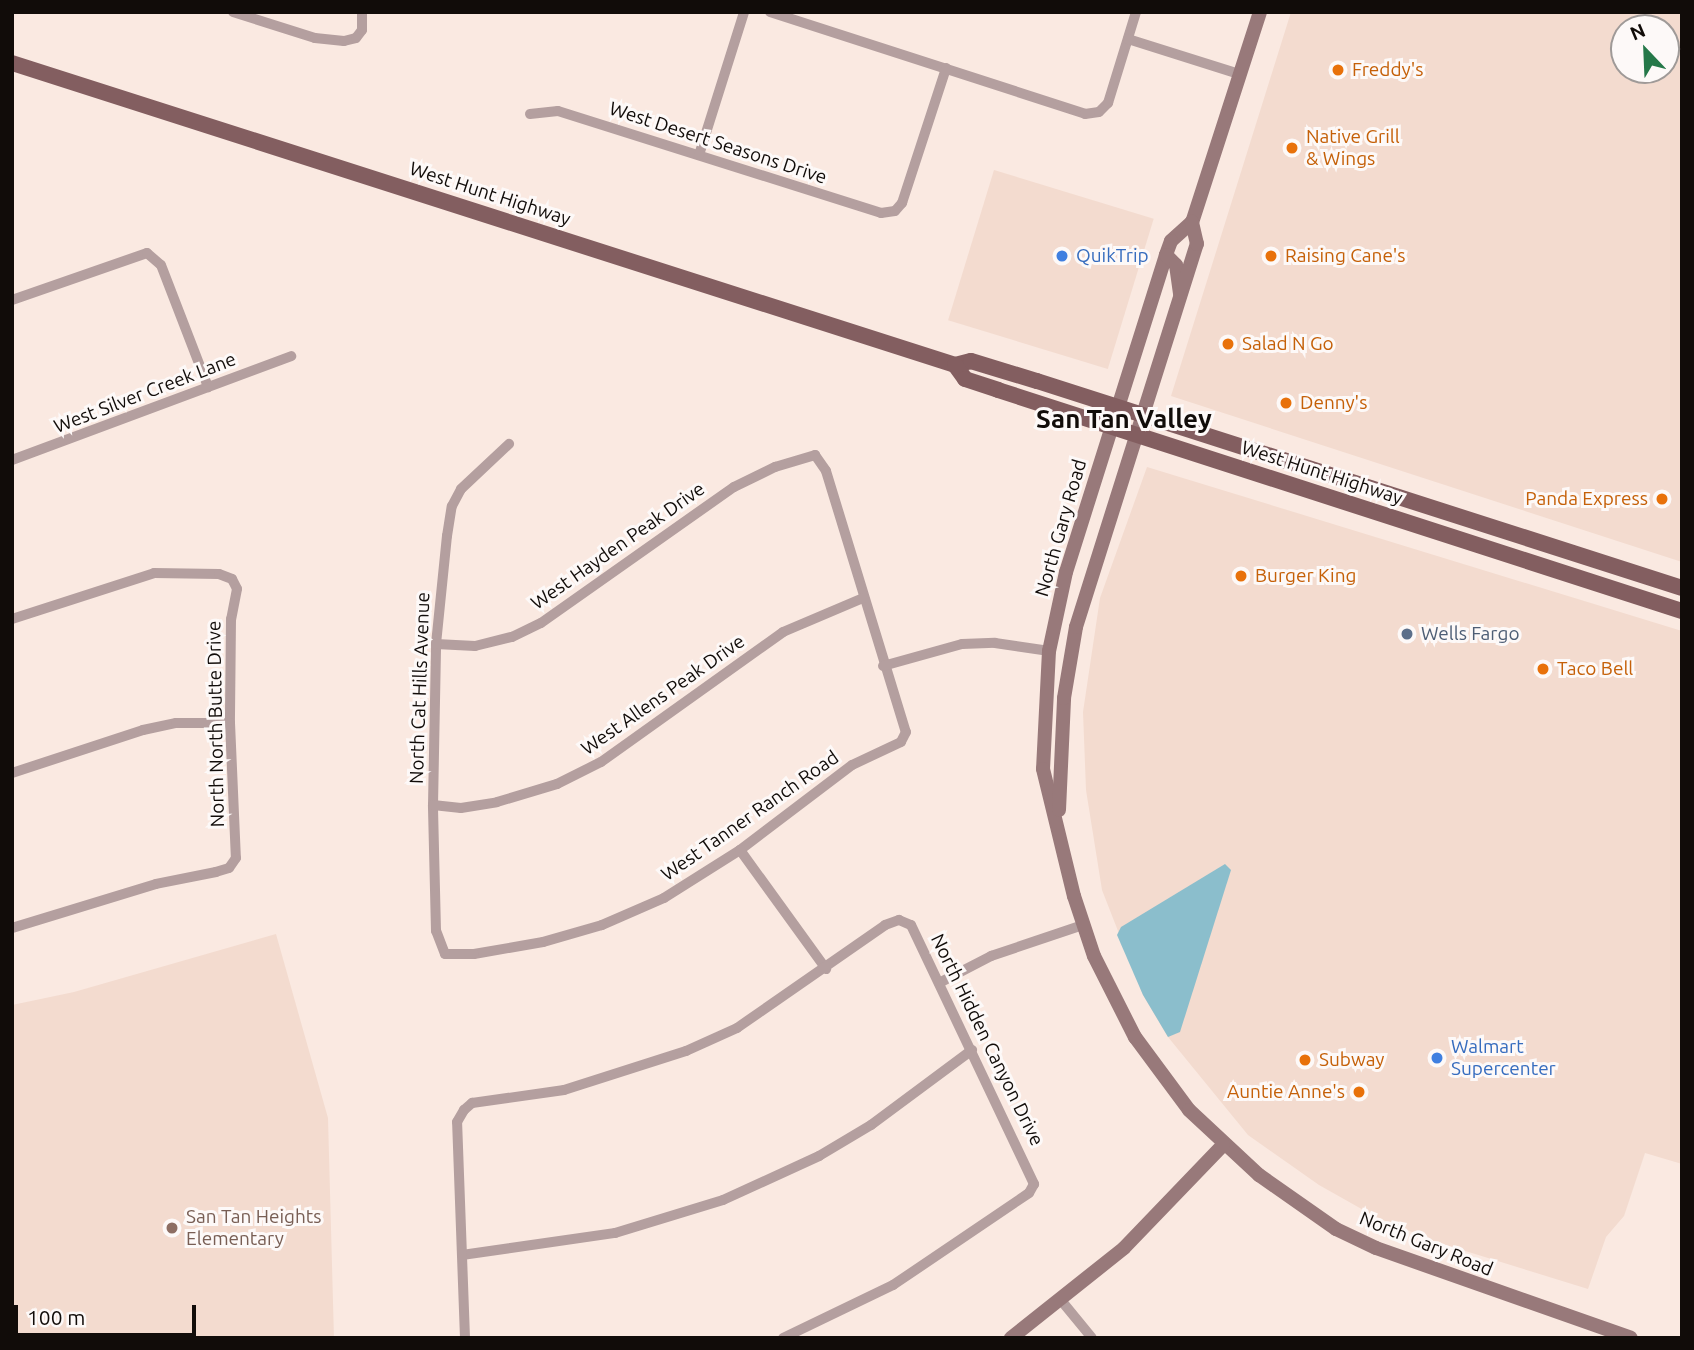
<!DOCTYPE html>
<style>
body{margin:0}
#map{position:relative;width:1694px;height:1350px;overflow:hidden;background:#fae9e1;font-family:Ubuntu,sans-serif}
div>[style]{position:absolute}
[style*='--x']{left:calc(var(--x)*1px);top:calc(var(--y)*1px);width:calc(var(--w)*1px);rotate:calc(var(--a)*1deg)}
.built>*{inset:0;background:#f3dbcf;transform-origin:0 0}
.water>*{inset:0;background:#8bbecc}
.street>*{height:10px;margin:-5px;padding:0 5px;transform-origin:5px;border-radius:5px;background:#b49f9f}
.secondary>*{height:14px;margin:-7px;padding:0 7px;transform-origin:7px;border-radius:7px;background:#98797a}
.primary>*{height:16px;margin:-8px;padding:0 8px;transform-origin:8px;border-radius:8px;background:#835e60}
.dots>*{width:19px;height:19px;translate:-50% -50%;box-sizing:border-box;border:4px solid #fdf9f8;border-radius:50%}
span{translate:-50% -50%;white-space:nowrap;text-align:center;line-height:1.15;-webkit-text-stroke:6px #fdf9f8;paint-order:stroke}
.food-label{font-size:19px;color:#c56008}
.left{translate:0 -50%;text-align:left}
.right{translate:-100% -50%;text-align:right}
.street-label{font-size:19px;color:#110c09}
.shop-label{font-size:19px;color:#366cbe}
.service-label{font-size:19px;color:#4e5e75}
.education-label{font-size:19px;color:#785e54}
.district-label{font-size:26px;color:#110c09;font-weight:700}
.frame{position:absolute;inset:0;border:14px solid #110c09;pointer-events:none}
.north{position:absolute;left:1610px;top:14px;width:70px;height:70px;box-sizing:border-box;background:#fdf9f8;border:2px solid #9f9a98;border-radius:50%;rotate:337deg;font-size:19px;font-weight:700;line-height:28px;text-align:center;color:#110c09}
.north::after{content:'';display:block;margin:auto;width:24px;height:32px;background:#257849;clip-path:polygon(50% 0,100% 100%,50% 72%,0 100%)}
.scale{position:absolute;left:14px;top:1305px;width:182px;height:32px;box-sizing:border-box;border:4px solid #110c09;border-top:0;padding-left:9px;font-size:21px;line-height:24px;white-space:nowrap;color:#110c09;-webkit-text-stroke:5px #fdf9f8;paint-order:stroke}
</style>
<div id="map">
<div class="built">
<div style="clip-path:polygon(evenodd,1291px 12px,1682px 12px,1682px 562px,1171px 396px,1291px 12px,1624px 28px,1666px 28px,1666px 70px,1624px 70px,1624px 28px)"></div>
<div style="left:994px;top:170px;width:167px;height:157px;rotate:17deg"></div>
<div style="clip-path:polygon(1147px 467px,1682px 631px,1682px 1164px,1645px 1153px,1624px 1216px,1606px 1237px,1588px 1289px,1433px 1241px,1374px 1216px,1319px 1185px,1248px 1135px,1168px 1037px,1143px 995px,1102px 890px,1086px 790px,1083px 712px,1100px 598px)"></div>
<div style="clip-path:polygon(276px 934px,328px 1118px,334px 1338px,12px 1338px,12px 1005px,74px 992px)"></div>
</div>
<div class="water">
<div style="clip-path:polygon(1225px 864px,1231px 870px,1180px 1032px,1168px 1037px,1143px 995px,1117px 935px,1121px 927px)"></div>
</div>
<div class="street">
<div style="--x:233;--y:12;--w:86;--a:17.6"></div>
<div style="--x:315;--y:38;--w:29;--a:6"></div>
<div style="--x:344;--y:41;--w:12;--a:-14"></div>
<div style="--x:356;--y:38;--w:10;--a:-53"></div>
<div style="--x:362;--y:30;--w:18;--a:-90"></div>
<div style="--x:770;--y:12;--w:331;--a:17.9"></div>
<div style="--x:1085;--y:114;--w:14;--a:-8"></div>
<div style="--x:1099;--y:112;--w:13;--a:-45"></div>
<div style="--x:1108;--y:103;--w:95;--a:-72.9"></div>
<div style="--x:1128;--y:39;--w:116;--a:17.5"></div>
<div style="--x:530;--y:114;--w:28;--a:-6"></div>
<div style="--x:558;--y:111;--w:339;--a:17.5"></div>
<div style="--x:881;--y:213;--w:14;--a:-8"></div>
<div style="--x:895;--y:211;--w:11;--a:-49"></div>
<div style="--x:902;--y:203;--w:142;--a:-71.9"></div>
<div style="--x:699;--y:155;--w:150;--a:-72.5"></div>
<div style="--x:12;--y:300;--w:143;--a:-19.2"></div>
<div style="--x:147;--y:253;--w:18;--a:41"></div>
<div style="--x:161;--y:265;--w:131;--a:68.9"></div>
<div style="--x:12;--y:460;--w:298;--a:-20.4"></div>
<div style="--x:12;--y:619;--w:149;--a:-17.9"></div>
<div style="--x:154;--y:573;--w:65;--a:0.9"></div>
<div style="--x:219;--y:574;--w:14;--a:21"></div>
<div style="--x:232;--y:579;--w:11;--a:63"></div>
<div style="--x:237;--y:589;--w:31;--a:101"></div>
<div style="--x:231;--y:619;--w:104;--a:90.6"></div>
<div style="--x:230;--y:723;--w:135;--a:87.5"></div>
<div style="--x:236;--y:858;--w:12;--a:125"></div>
<div style="--x:229;--y:868;--w:14;--a:163"></div>
<div style="--x:216;--y:872;--w:61;--a:168.7"></div>
<div style="--x:156;--y:884;--w:151;--a:163"></div>
<div style="--x:436;--y:644;--w:39;--a:3"></div>
<div style="--x:475;--y:646;--w:38;--a:-14"></div>
<div style="--x:512;--y:637;--w:32;--a:-26"></div>
<div style="--x:541;--y:623;--w:236;--a:-35.2"></div>
<div style="--x:734;--y:487;--w:46;--a:-26"></div>
<div style="--x:775;--y:467;--w:42;--a:-16.7"></div>
<div style="--x:815;--y:455;--w:19;--a:55"></div>
<div style="--x:826;--y:471;--w:273;--a:73"></div>
<div style="--x:906;--y:732;--w:11;--a:117"></div>
<div style="--x:901;--y:742;--w:54;--a:154.9"></div>
<div style="--x:852;--y:765;--w:141;--a:142.8"></div>
<div style="--x:740;--y:850;--w:90;--a:147.7"></div>
<div style="--x:664;--y:898;--w:68;--a:156.5"></div>
<div style="--x:602;--y:925;--w:61;--a:163.9"></div>
<div style="--x:543;--y:942;--w:70;--a:170.1"></div>
<div style="--x:474;--y:954;--w:29;--a:180"></div>
<div style="--x:445;--y:954;--w:25;--a:-111"></div>
<div style="--x:436;--y:931;--w:126;--a:-91.4"></div>
<div style="--x:433;--y:805;--w:161;--a:-88.9"></div>
<div style="--x:436;--y:644;--w:109;--a:-84.2"></div>
<div style="--x:447;--y:536;--w:30;--a:-81"></div>
<div style="--x:452;--y:506;--w:19;--a:-62"></div>
<div style="--x:461;--y:489;--w:66;--a:-43.2"></div>
<div style="--x:883;--y:666;--w:82;--a:-15.6"></div>
<div style="--x:962;--y:644;--w:33;--a:-2"></div>
<div style="--x:995;--y:643;--w:55;--a:8.4"></div>
<div style="--x:12;--y:773;--w:138;--a:-18.2"></div>
<div style="--x:143;--y:730;--w:34;--a:-12"></div>
<div style="--x:176;--y:723;--w:54;--a:0"></div>
<div style="--x:433;--y:805;--w:28;--a:6"></div>
<div style="--x:461;--y:808;--w:36;--a:-9"></div>
<div style="--x:497;--y:802;--w:63;--a:-16.7"></div>
<div style="--x:557;--y:784;--w:49;--a:-26.6"></div>
<div style="--x:601;--y:762;--w:224;--a:-35.5"></div>
<div style="--x:783;--y:632;--w:87;--a:-23"></div>
<div style="--x:740;--y:850;--w:147;--a:54.1"></div>
<div style="--x:939;--y:983;--w:59;--a:-27.4"></div>
<div style="--x:991;--y:956;--w:97;--a:-18.6"></div>
<div style="--x:462;--y:1255;--w:155;--a:-8.2"></div>
<div style="--x:615;--y:1233;--w:113;--a:-17"></div>
<div style="--x:723;--y:1200;--w:106;--a:-24.6"></div>
<div style="--x:819;--y:1156;--w:61;--a:-30.8"></div>
<div style="--x:871;--y:1125;--w:126;--a:-36.6"></div>
<div style="--x:1060;--y:1299;--w:50;--a:50.6"></div>
<div style="--x:465;--y:1338;--w:216;--a:-92.1"></div>
<div style="--x:457;--y:1122;--w:14;--a:-60"></div>
<div style="--x:464;--y:1110;--w:11;--a:-41"></div>
<div style="--x:472;--y:1103;--w:93;--a:-8"></div>
<div style="--x:564;--y:1090;--w:128;--a:-17.7"></div>
<div style="--x:686;--y:1051;--w:56;--a:-24.3"></div>
<div style="--x:737;--y:1028;--w:180;--a:-34.8"></div>
<div style="--x:885;--y:925;--w:15;--a:-20"></div>
<div style="--x:899;--y:920;--w:13;--a:23"></div>
<div style="--x:911;--y:925;--w:287;--a:64.6"></div>
<div style="--x:1034;--y:1184;--w:10;--a:119"></div>
<div style="--x:1029;--y:1193;--w:164;--a:145.9"></div>
<div style="--x:893;--y:1285;--w:122;--a:154.3"></div>
</div>
<div class="secondary">
<div style="--x:1260;--y:12;--w:221;--a:107.9"></div>
<div style="--x:1192;--y:222;--w:28;--a:138"></div>
<div style="--x:1171;--y:241;--w:15;--a:110"></div>
<div style="--x:1166;--y:255;--w:332;--a:107.5"></div>
<div style="--x:1066;--y:572;--w:81;--a:102.1"></div>
<div style="--x:1049;--y:651;--w:118;--a:92.9"></div>
<div style="--x:1043;--y:769;--w:131;--a:76.3"></div>
<div style="--x:1074;--y:896;--w:63;--a:71.6"></div>
<div style="--x:1094;--y:956;--w:91;--a:63.2"></div>
<div style="--x:1135;--y:1037;--w:91;--a:53.5"></div>
<div style="--x:1189;--y:1110;--w:96;--a:42.9"></div>
<div style="--x:1259;--y:1175;--w:94;--a:35"></div>
<div style="--x:1336;--y:1229;--w:44;--a:25.4"></div>
<div style="--x:1376;--y:1248;--w:270;--a:19.4"></div>
<div style="--x:1166;--y:255;--w:14;--a:45"></div>
<div style="--x:1176;--y:265;--w:30;--a:82"></div>
<div style="--x:1059;--y:810;--w:112;--a:-87.4"></div>
<div style="--x:1064;--y:698;--w:72;--a:-80.4"></div>
<div style="--x:1076;--y:627;--w:402;--a:-72.5"></div>
<div style="--x:1197;--y:244;--w:23;--a:-103"></div>
<div style="--x:1011;--y:1338;--w:144;--a:-38.5"></div>
<div style="--x:1124;--y:1248;--w:143;--a:-46.1"></div>
</div>
<div class="primary">
<div style="--x:12;--y:63;--w:990;--a:17.76"></div>
<div style="--x:955;--y:365;--w:16;--a:-14"></div>
<div style="--x:971;--y:361;--w:69;--a:16.9"></div>
<div style="--x:1037;--y:381;--w:677;--a:17.79"></div>
<div style="--x:955;--y:365;--w:17;--a:54"></div>
<div style="--x:965;--y:379;--w:35;--a:18"></div>
<div style="--x:998;--y:390;--w:719;--a:17.91"></div>
</div>
<div class="dots">
<div style="left:1338px;top:70px;background:#e8710a"></div>
<div style="left:1292px;top:148px;background:#e8710a"></div>
<div style="left:1062px;top:256px;background:#3f7fe0"></div>
<div style="left:1271px;top:256px;background:#e8710a"></div>
<div style="left:1228px;top:344px;background:#e8710a"></div>
<div style="left:1286px;top:403px;background:#e8710a"></div>
<div style="left:1662px;top:499px;background:#e8710a"></div>
<div style="left:1241px;top:576px;background:#e8710a"></div>
<div style="left:1407px;top:634px;background:#5c6f8a"></div>
<div style="left:1543px;top:669px;background:#e8710a"></div>
<div style="left:1437px;top:1058px;background:#3f7fe0"></div>
<div style="left:1305px;top:1060px;background:#e8710a"></div>
<div style="left:1359px;top:1092px;background:#e8710a"></div>
<div style="left:172px;top:1228px;background:#8d6e63"></div>
</div>
<div class="food-label">
<span class="left" style="left:1352px;top:70px">Freddy's</span>
<span class="left" style="left:1306px;top:148px">Native Grill<br>&amp; Wings</span>
<span class="left" style="left:1285px;top:256px">Raising Cane's</span>
<span class="left" style="left:1242px;top:344px">Salad N Go</span>
<span class="left" style="left:1300px;top:403px">Denny's</span>
<span class="right" style="left:1648px;top:499px">Panda Express</span>
<span class="left" style="left:1255px;top:576px">Burger King</span>
<span class="left" style="left:1557px;top:669px">Taco Bell</span>
<span class="left" style="left:1319px;top:1060px">Subway</span>
<span class="right" style="left:1345px;top:1092px">Auntie Anne's</span>
</div>
<div class="street-label">
<span style="left:718px;top:143px;rotate:18deg">West Desert Seasons Drive</span>
<span style="left:490px;top:194px;rotate:18deg">West Hunt Highway</span>
<span style="left:145px;top:393px;rotate:-21deg">West Silver Creek Lane</span>
<span style="left:1322px;top:473px;rotate:18deg">West Hunt Highway</span>
<span style="left:1061px;top:528px;rotate:-74deg">North Gary Road</span>
<span style="left:618px;top:546px;rotate:-35deg">West Hayden Peak Drive</span>
<span style="left:420px;top:688px;rotate:-88deg">North Cat Hills Avenue</span>
<span style="left:663px;top:695px;rotate:-35deg">West Allens Peak Drive</span>
<span style="left:216px;top:724px;rotate:-91deg">North North Butte Drive</span>
<span style="left:750px;top:816px;rotate:-35deg">West Tanner Ranch Road</span>
<span style="left:987px;top:1040px;rotate:64deg">North Hidden Canyon Drive</span>
<span style="left:1426px;top:1244px;rotate:22deg">North Gary Road</span>
</div>
<div class="shop-label">
<span class="left" style="left:1076px;top:256px">QuikTrip</span>
<span class="left" style="left:1451px;top:1058px">Walmart<br>Supercenter</span>
</div>
<div class="service-label">
<span class="left" style="left:1421px;top:634px">Wells Fargo</span>
</div>
<div class="education-label">
<span class="left" style="left:186px;top:1228px">San Tan Heights<br>Elementary</span>
</div>
<div class="district-label">
<span style="left:1124px;top:419px">San Tan Valley</span>
</div>
<div class="frame"></div>
<div class="north">N</div>
<div class="scale">100 m</div>
</div>
